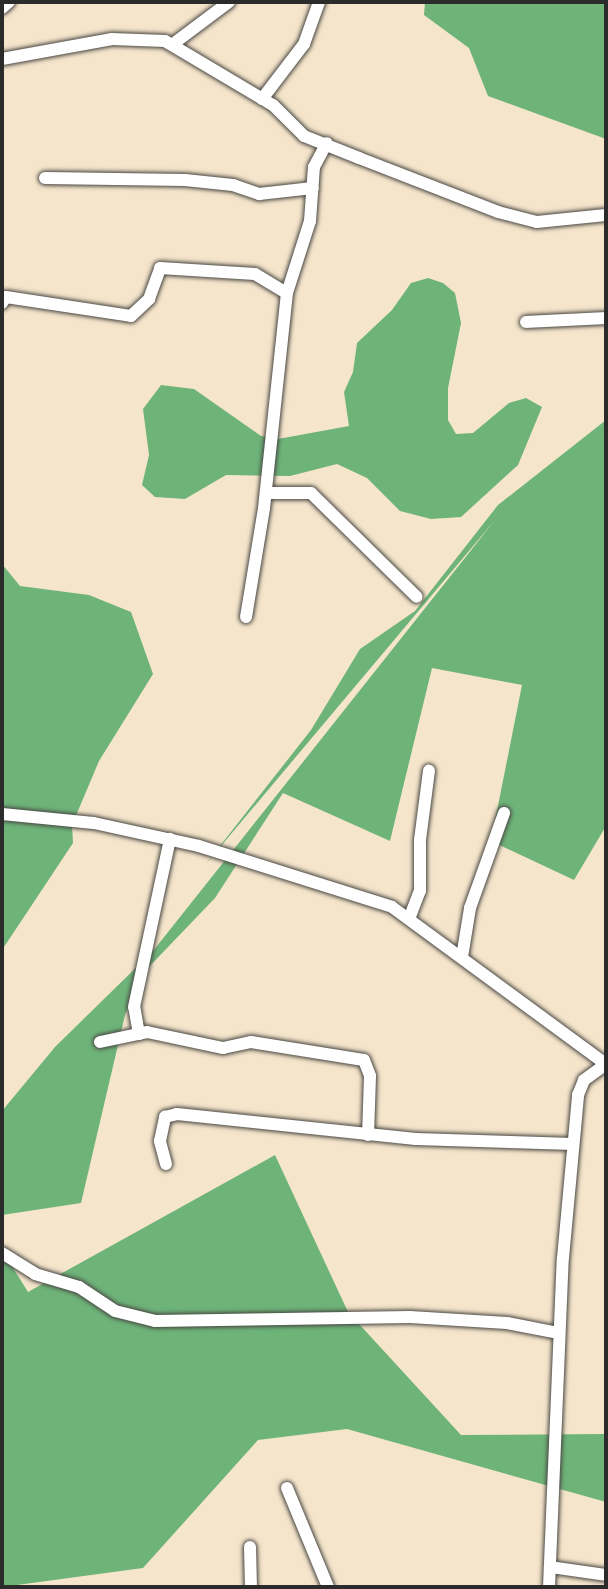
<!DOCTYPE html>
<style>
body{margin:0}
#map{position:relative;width:608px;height:1589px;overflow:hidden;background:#f5e5cb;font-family:Mynerve,sans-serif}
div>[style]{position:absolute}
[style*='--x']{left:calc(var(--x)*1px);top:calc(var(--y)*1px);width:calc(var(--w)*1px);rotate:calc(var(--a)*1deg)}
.forest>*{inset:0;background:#6eb479}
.roads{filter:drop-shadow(0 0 2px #494743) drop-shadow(0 0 2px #494743)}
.minor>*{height:12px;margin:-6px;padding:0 6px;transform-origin:6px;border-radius:6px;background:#fff}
span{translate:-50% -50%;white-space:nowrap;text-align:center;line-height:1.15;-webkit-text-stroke:5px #fcf5e5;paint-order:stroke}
.frame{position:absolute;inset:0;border:4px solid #2b2b2b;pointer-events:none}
</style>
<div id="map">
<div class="forest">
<div style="clip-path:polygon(425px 2px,606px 2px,606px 139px,488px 96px,469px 48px,424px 15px)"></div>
<div style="clip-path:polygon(428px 278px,443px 283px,455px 293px,461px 323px,448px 388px,448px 420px,456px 434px,473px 433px,509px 403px,526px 398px,542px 407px,518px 465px,461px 517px,431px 519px,400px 511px,367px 478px,337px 464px,290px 476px,226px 475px,185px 499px,155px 497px,142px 485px,149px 455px,143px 409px,161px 385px,194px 389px,261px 436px,278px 439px,349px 426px,344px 392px,353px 372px,357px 343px,392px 310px,411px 283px)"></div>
<div style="clip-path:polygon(606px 420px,606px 826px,574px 880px,491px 841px,522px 685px,432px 668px,390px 841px,283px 793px,215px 898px,145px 971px,125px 1015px,81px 1203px,2px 1215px,2px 1111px,55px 1047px,153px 951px,495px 520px,205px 865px,311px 730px,360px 649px,415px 611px,498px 505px)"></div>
<div style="clip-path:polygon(2px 564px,20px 586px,89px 595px,131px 612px,153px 674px,99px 761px,72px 825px,73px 843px,2px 950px)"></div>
<div style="clip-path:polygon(275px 1155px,348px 1312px,461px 1435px,606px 1434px,606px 1502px,347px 1429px,258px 1440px,143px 1568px,2px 1587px,2px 1250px,28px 1292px)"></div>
</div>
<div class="roads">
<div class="minor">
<div style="--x:2;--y:8;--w:9;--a:-41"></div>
<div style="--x:173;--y:44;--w:70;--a:-36.9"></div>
<div style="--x:2;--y:59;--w:112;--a:-10.3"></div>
<div style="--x:112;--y:39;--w:53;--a:2.2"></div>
<div style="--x:165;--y:41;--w:126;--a:30.7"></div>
<div style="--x:273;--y:105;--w:44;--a:45"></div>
<div style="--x:304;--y:136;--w:59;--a:21.8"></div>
<div style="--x:359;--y:158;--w:149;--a:21.2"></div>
<div style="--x:498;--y:212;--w:40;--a:14.4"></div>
<div style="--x:537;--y:222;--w:69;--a:-5.8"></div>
<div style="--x:262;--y:99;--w:69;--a:-52.6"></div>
<div style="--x:304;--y:44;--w:45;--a:-70.3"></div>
<div style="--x:45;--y:178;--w:140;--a:0.8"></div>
<div style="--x:185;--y:180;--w:48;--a:5.9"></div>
<div style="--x:233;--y:185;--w:28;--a:19"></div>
<div style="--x:259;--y:194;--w:54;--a:-6.3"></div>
<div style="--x:2;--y:303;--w:7;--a:-56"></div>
<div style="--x:6;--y:297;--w:126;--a:8.6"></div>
<div style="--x:131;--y:316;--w:25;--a:-43"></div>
<div style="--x:149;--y:299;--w:33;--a:-70"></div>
<div style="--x:160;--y:268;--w:95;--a:3.6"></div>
<div style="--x:255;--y:274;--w:37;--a:31"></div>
<div style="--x:526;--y:322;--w:80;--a:-2.9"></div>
<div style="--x:266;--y:493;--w:45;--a:0"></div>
<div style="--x:311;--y:493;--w:148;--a:44.5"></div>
<div style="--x:246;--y:617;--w:110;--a:-80.6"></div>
<div style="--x:264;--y:508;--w:216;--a:-83.9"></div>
<div style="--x:287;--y:293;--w:76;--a:-72.3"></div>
<div style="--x:310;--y:221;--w:54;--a:-85.8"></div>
<div style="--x:314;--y:167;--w:27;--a:-62"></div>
<div style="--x:2;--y:814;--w:92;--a:5.6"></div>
<div style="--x:94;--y:823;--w:107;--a:12.4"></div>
<div style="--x:199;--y:846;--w:202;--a:17.5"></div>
<div style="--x:392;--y:907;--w:265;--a:36.3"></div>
<div style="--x:409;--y:919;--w:30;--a:-69"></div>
<div style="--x:420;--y:891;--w:51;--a:-90"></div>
<div style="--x:420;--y:840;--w:70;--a:-82.6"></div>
<div style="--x:462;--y:957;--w:50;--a:-80.7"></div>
<div style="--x:470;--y:908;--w:101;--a:-70.3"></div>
<div style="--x:139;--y:1034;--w:27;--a:-100"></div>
<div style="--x:134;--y:1007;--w:172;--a:-77.9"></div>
<div style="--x:100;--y:1042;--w:48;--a:-12"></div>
<div style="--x:147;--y:1032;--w:78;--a:11.9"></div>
<div style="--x:223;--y:1048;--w:29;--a:-12"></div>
<div style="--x:251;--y:1042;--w:114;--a:9.1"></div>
<div style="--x:364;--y:1060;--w:17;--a:69"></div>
<div style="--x:370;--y:1076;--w:59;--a:91.9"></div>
<div style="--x:166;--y:1164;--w:24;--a:-105"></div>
<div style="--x:160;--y:1141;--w:25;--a:-78"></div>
<div style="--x:165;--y:1117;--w:12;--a:-14"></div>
<div style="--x:177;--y:1114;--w:240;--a:6"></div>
<div style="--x:416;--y:1139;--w:157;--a:1.8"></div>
<div style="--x:2;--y:1253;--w:39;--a:32"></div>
<div style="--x:35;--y:1274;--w:46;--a:16.5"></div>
<div style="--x:79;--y:1287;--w:43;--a:33.7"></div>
<div style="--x:115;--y:1311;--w:41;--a:14"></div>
<div style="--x:155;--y:1321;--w:255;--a:-0.9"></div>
<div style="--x:410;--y:1317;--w:97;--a:3.5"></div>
<div style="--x:507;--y:1323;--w:53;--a:10.9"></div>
<div style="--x:287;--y:1488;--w:107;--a:67.5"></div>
<div style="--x:250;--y:1547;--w:40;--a:88.6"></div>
<div style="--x:550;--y:1567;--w:57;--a:8.1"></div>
<div style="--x:549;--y:1587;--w:329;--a:-87.6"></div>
<div style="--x:563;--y:1258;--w:164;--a:-84.7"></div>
<div style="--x:578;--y:1095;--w:16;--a:-68"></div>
<div style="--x:584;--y:1080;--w:27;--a:-36"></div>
</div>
</div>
<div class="frame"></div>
</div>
